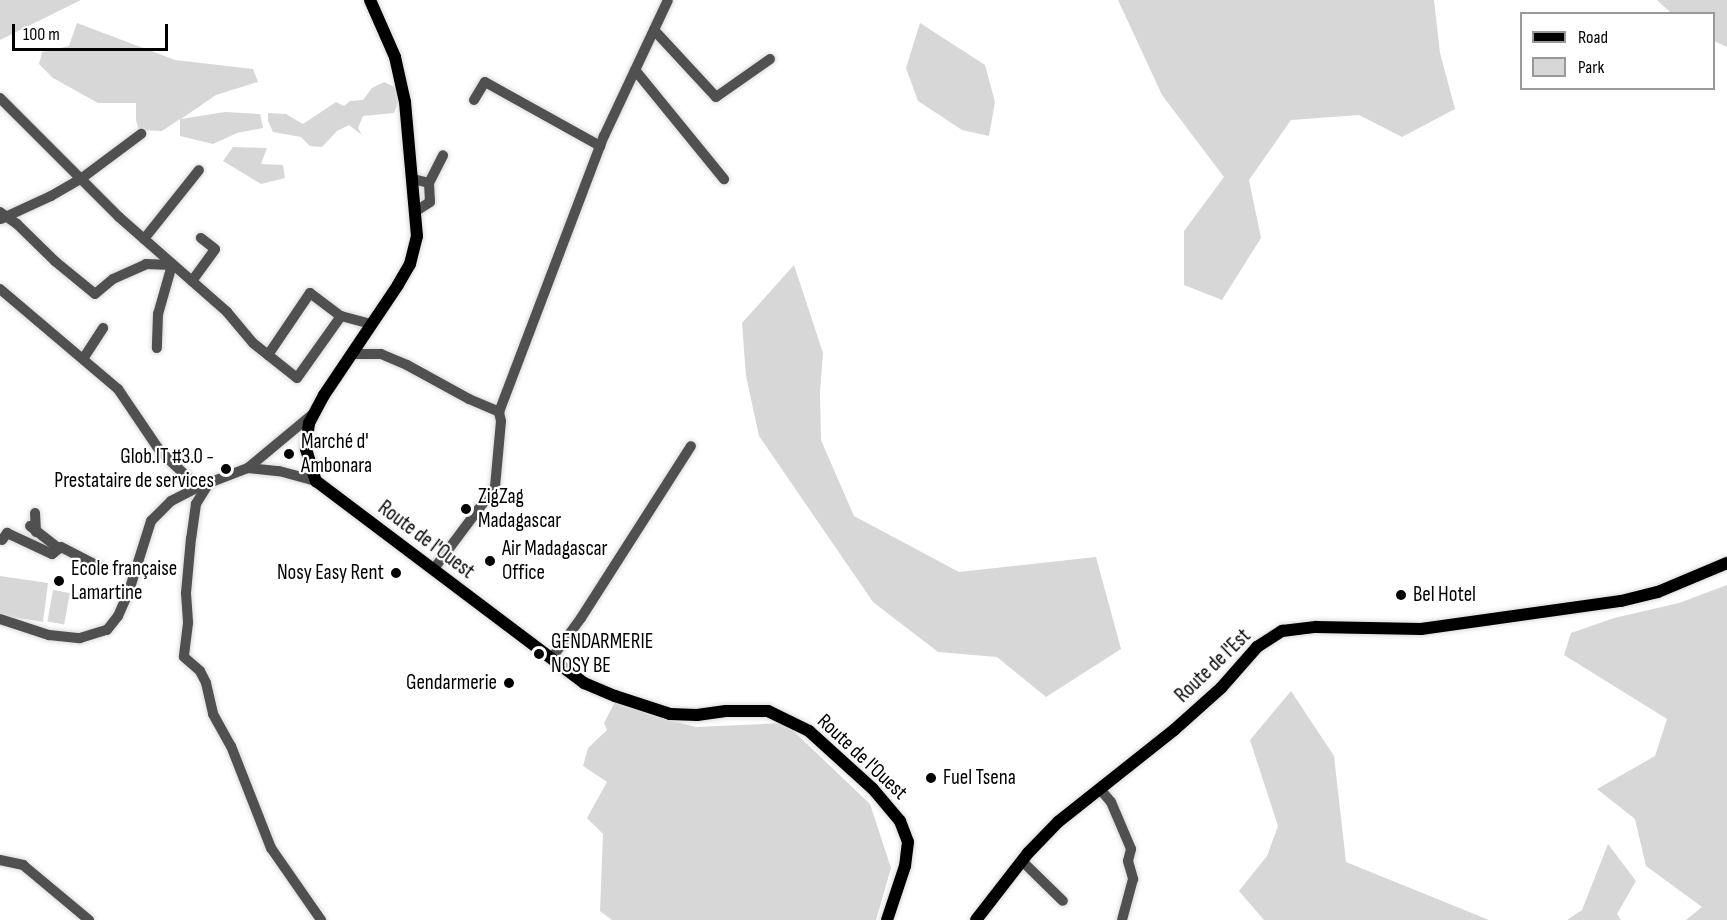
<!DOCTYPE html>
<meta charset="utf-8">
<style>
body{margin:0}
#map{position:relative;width:1727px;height:920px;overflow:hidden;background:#fff;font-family:"Sofia Sans Condensed",sans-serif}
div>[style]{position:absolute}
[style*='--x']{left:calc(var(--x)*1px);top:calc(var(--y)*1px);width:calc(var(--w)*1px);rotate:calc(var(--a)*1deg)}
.green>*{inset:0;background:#d7d7d7;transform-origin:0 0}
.roads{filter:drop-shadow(0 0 2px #dbdbdb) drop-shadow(0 0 2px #dbdbdb)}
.minor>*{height:10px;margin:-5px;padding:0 5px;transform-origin:5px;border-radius:5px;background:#505050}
.major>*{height:12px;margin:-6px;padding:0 6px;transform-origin:6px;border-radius:6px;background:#000}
.dots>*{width:16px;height:16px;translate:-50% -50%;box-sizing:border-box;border:3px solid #fff;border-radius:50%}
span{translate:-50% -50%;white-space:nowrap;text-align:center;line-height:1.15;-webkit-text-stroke:4.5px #fff;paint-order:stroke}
.poi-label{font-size:21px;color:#000}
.left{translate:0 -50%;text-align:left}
.right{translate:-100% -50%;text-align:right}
.street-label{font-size:21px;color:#000}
.legend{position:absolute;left:1520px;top:12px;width:195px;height:78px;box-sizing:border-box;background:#fff;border:2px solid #999;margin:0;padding:8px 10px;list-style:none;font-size:18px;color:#000}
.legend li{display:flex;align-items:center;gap:12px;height:30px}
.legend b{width:30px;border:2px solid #999}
.scale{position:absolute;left:12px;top:24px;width:156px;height:27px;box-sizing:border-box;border:3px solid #000;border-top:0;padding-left:8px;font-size:18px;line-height:21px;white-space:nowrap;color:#000;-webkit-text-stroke:4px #fff;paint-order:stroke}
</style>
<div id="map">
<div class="green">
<div style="clip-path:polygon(0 0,81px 0,0 40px)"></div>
<div style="clip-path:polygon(1118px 0,1434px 0,1440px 53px,1455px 109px,1402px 137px,1359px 115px,1291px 120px,1249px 180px,1261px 238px,1222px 300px,1184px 285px,1184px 231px,1224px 177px,1162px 95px)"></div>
<div style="clip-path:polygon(1657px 0,1727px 0,1727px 47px,1714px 41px,1714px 14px,1671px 13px)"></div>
<div style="clip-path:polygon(77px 23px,175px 60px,253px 69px,258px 82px,216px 95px,181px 119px,225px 112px,260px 114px,263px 128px,237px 133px,213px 144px,180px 136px,180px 119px,162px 131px,139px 130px,136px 120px,136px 103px,98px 103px,53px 78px,39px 64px,42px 52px,69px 46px)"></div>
<div style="clip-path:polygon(920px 23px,985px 65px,995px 102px,989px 136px,962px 130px,918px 101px,906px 68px)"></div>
<div style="clip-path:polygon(384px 82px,397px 88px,401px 94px,394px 113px,363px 116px,358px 128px,362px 135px,349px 125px,337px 131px,322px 147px,310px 146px,301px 137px,273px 132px,268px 121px,268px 113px,286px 114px,303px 124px,336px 102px,344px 106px,350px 101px,363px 100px,372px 88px)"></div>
<div style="clip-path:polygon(233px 147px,267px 148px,261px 164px,283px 165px,285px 178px,261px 184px,223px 161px)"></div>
<div style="clip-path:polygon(794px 265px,823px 353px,820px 392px,821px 440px,854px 516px,959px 572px,1096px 557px,1121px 649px,1046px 697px,997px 657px,938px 652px,873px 602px,759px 436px,746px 376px,742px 323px)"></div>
<div style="clip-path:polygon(0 576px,48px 583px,43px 622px,0 615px)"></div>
<div style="clip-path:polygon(1727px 585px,1727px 920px,1686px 920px,1702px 907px,1646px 866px,1635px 819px,1597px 789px,1655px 756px,1667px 719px,1564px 655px,1571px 633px,1614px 618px,1679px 603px)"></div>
<div style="left:53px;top:590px;width:17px;height:32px;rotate:10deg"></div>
<div style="clip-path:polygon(1291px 691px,1334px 756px,1346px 862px,1489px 920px,1264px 920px,1239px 891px,1267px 856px,1278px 826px,1250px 740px)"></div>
<div style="clip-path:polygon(617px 698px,647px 714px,696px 727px,785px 723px,870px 804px,891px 868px,876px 920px,612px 920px,600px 911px,603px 834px,587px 818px,607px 782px,583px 766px,588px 748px,607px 730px,604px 723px)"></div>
<div style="clip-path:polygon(1608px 844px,1636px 881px,1617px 914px,1621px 920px,1567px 920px,1582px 910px)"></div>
</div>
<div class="roads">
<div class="minor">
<div style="--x:654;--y:30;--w:91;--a:47.2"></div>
<div style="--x:716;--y:97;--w:66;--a:-35.1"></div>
<div style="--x:635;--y:70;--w:141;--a:50.8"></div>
<div style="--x:0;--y:98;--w:168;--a:45"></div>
<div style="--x:119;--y:217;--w:144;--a:41.3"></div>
<div style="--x:227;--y:312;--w:40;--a:50"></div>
<div style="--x:253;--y:343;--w:56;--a:38.5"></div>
<div style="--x:297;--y:378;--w:76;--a:-54.6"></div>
<div style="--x:341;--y:316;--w:31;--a:15"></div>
<div style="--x:474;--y:100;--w:21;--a:-59"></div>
<div style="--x:485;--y:82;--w:132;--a:29.1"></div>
<div style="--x:413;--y:179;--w:16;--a:14"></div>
<div style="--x:429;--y:183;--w:19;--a:87"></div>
<div style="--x:430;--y:202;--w:17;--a:147"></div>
<div style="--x:429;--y:183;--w:31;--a:-63"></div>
<div style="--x:0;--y:212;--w:21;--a:35"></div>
<div style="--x:17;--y:224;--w:54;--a:44.3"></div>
<div style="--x:56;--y:262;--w:50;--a:39.4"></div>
<div style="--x:95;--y:294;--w:23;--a:-40"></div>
<div style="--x:113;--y:279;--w:36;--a:-24"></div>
<div style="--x:146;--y:264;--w:26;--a:2"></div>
<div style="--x:172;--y:265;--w:51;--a:105.9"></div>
<div style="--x:158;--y:314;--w:34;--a:92"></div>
<div style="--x:1;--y:219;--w:55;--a:-24.7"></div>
<div style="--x:51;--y:196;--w:36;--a:-30"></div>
<div style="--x:82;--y:178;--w:74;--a:-36.7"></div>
<div style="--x:144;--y:239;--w:88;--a:-51.4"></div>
<div style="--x:192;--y:281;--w:39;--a:-54"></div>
<div style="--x:215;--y:249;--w:18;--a:-142"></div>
<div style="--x:0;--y:289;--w:155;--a:40.3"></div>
<div style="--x:118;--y:389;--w:75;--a:55.9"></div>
<div style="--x:160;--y:451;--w:52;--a:43.5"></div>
<div style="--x:351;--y:354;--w:30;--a:0"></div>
<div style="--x:381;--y:354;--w:28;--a:23"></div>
<div style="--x:407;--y:365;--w:71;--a:28.7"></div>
<div style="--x:469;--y:399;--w:33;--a:23"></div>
<div style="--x:268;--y:355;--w:75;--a:-55.9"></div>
<div style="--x:310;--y:293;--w:39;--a:37"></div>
<div style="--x:83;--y:359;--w:37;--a:-57"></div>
<div style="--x:248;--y:468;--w:31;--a:6"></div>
<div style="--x:279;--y:471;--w:38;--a:15"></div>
<div style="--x:209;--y:483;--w:25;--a:122"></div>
<div style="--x:196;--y:504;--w:34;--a:98"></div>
<div style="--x:191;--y:538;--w:55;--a:95.2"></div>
<div style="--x:186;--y:593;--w:30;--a:86"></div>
<div style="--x:188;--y:623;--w:34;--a:97"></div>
<div style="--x:184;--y:657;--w:21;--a:41"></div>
<div style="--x:200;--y:671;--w:13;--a:63"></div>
<div style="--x:206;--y:683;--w:32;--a:77"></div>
<div style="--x:213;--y:714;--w:37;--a:61"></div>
<div style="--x:231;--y:746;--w:110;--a:68.6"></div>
<div style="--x:271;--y:848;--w:88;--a:55.2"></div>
<div style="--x:35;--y:513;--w:19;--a:87"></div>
<div style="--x:30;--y:526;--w:37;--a:38"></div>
<div style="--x:2;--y:540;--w:9;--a:-54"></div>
<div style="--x:7;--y:533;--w:50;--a:25"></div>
<div style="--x:52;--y:554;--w:11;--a:-38"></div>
<div style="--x:61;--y:547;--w:48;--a:27.1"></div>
<div style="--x:433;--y:570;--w:104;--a:-53.2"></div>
<div style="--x:495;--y:487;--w:66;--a:-84.8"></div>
<div style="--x:501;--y:421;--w:9;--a:-103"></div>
<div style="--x:499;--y:412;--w:295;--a:-69.2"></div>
<div style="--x:604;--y:136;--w:150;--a:-64.8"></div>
<div style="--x:0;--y:619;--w:52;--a:18.1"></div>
<div style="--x:49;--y:635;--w:31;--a:6"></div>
<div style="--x:80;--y:638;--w:28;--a:-17"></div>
<div style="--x:107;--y:630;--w:18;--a:-52"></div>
<div style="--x:118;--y:616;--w:24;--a:-66"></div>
<div style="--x:128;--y:594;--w:77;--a:-72.5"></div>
<div style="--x:151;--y:521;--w:28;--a:-45"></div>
<div style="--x:171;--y:501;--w:30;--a:-27"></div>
<div style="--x:198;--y:487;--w:53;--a:-20.8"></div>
<div style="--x:248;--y:468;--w:86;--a:-39.8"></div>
<div style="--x:551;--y:659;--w:51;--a:-53.8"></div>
<div style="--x:581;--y:618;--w:204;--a:-57.4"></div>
<div style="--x:1100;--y:789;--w:17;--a:50"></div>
<div style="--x:1111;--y:802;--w:51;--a:66.9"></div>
<div style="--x:1131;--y:849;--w:12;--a:104"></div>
<div style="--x:1128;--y:861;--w:19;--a:74"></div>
<div style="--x:1133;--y:879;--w:42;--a:105"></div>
<div style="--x:0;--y:860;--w:24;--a:12"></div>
<div style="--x:23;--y:865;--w:86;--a:39.8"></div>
<div style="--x:1022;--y:861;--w:57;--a:44.3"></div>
</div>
<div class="major">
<div style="--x:370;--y:0;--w:62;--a:66.3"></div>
<div style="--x:395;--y:57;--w:46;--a:77.5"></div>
<div style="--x:405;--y:102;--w:135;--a:84.9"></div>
<div style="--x:417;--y:236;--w:29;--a:104"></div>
<div style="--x:410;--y:264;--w:24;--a:120"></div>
<div style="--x:398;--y:285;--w:133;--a:123.9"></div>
<div style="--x:324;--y:395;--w:32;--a:118"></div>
<div style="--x:309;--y:423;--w:26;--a:97"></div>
<div style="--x:306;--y:449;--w:34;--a:73"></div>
<div style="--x:316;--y:481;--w:336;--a:37"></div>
<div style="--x:584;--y:683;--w:34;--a:23"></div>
<div style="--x:615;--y:696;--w:58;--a:18.1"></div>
<div style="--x:670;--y:714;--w:27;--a:2"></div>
<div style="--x:697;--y:715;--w:29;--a:-8"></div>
<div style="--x:726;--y:711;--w:42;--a:0"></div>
<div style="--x:768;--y:711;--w:46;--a:26"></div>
<div style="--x:809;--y:731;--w:86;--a:42.2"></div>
<div style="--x:873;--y:789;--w:42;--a:49.8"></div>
<div style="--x:900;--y:821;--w:22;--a:69"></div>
<div style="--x:908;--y:842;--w:24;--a:97"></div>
<div style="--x:905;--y:866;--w:57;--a:108.4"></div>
<div style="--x:976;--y:920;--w:85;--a:-52.2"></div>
<div style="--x:1028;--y:853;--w:43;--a:-45.9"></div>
<div style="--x:1058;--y:822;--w:148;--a:-38.4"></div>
<div style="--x:1174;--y:730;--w:63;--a:-41.8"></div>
<div style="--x:1221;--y:688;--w:55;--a:-48.7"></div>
<div style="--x:1257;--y:647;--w:30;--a:-33"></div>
<div style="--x:1282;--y:631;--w:34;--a:-7"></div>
<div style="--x:1316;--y:627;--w:105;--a:1.1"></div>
<div style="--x:1421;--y:629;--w:202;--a:-8"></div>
<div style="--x:1621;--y:601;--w:38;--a:-14"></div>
<div style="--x:1658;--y:592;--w:75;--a:-22.8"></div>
</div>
</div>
<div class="dots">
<div style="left:289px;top:454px;background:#000"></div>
<div style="left:226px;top:469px;background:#000"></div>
<div style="left:466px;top:509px;background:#000"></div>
<div style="left:490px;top:561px;background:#000"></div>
<div style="left:396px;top:573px;background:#000"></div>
<div style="left:59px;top:581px;background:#000"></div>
<div style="left:1401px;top:595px;background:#000"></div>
<div style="left:539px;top:654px;background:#000"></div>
<div style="left:509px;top:683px;background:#000"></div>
<div style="left:931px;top:778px;background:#000"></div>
</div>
<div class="poi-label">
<span class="left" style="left:301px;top:454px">Marché d'<br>Ambonara</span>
<span class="right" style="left:214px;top:469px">Glob.IT #3.0 -<br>Prestataire de services</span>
<span class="left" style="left:478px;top:509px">ZigZag<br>Madagascar</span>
<span class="left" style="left:502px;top:561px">Air Madagascar<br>Office</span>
<span class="left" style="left:71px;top:581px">Ecole française<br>Lamartine</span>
<span class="right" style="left:384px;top:573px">Nosy Easy Rent</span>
<span class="left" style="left:1413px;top:595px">Bel Hotel</span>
<span class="left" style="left:551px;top:654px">GENDARMERIE<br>NOSY BE</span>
<span class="right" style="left:497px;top:683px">Gendarmerie</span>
<span class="left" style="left:943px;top:778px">Fuel Tsena</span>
</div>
<div class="street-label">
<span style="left:426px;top:540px;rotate:37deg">Route de l'Ouest</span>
<span style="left:1213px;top:666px;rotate:-44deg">Route de l'Est</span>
<span style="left:862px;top:757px;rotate:43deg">Route de l'Ouest</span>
</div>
<ul class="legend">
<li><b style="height:8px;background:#000"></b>Road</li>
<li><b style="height:16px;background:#d7d7d7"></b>Park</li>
</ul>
<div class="scale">100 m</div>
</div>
